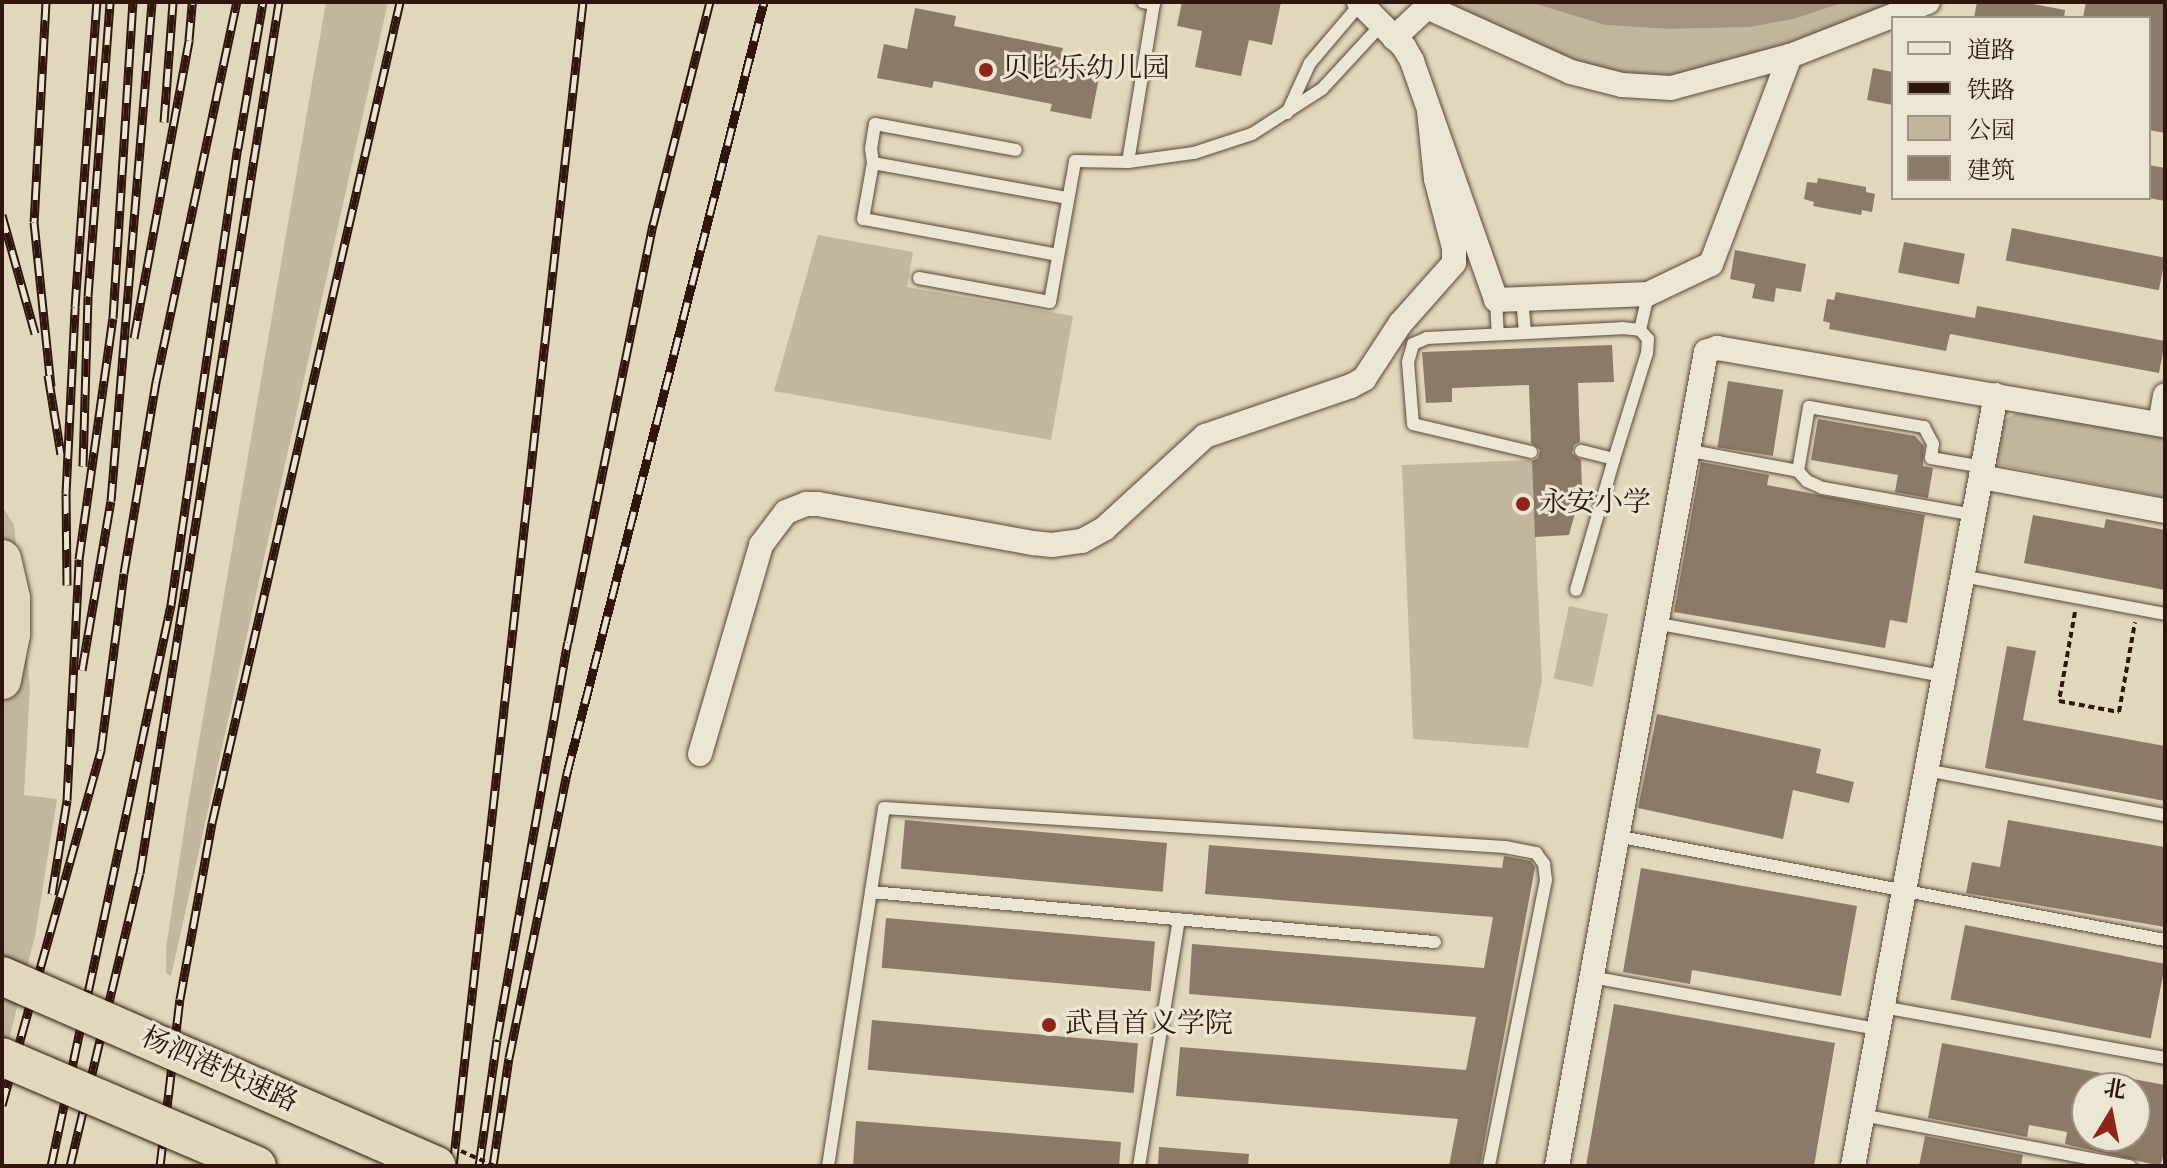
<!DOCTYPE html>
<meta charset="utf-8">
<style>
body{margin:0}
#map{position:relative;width:2167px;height:1168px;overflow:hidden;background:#e0d7bc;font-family:"IM FELL English","Noto Serif SC",serif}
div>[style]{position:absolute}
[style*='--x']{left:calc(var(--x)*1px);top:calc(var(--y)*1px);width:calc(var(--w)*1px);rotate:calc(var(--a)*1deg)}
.green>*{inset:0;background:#c2b69e;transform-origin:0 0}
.water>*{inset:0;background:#a49580}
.building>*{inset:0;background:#8b7a67;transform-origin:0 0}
.path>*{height:4px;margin-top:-2px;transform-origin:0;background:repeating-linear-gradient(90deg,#2f150b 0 6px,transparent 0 10px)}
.roads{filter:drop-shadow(0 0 2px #5b4637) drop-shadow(0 0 2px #5b4637)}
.service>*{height:12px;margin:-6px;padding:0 6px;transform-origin:6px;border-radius:6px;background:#ebe5d3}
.minor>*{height:24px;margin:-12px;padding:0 12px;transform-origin:12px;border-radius:12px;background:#ebe5d3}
.trunk>*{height:38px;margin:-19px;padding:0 19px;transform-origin:19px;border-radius:19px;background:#e0d7bc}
.rail>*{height:9px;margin-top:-4.5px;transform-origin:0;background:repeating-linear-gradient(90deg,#ebe5d3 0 18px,#2f150b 0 36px);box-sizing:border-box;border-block:2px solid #2f150b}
.path-bridge>*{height:4px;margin-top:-2px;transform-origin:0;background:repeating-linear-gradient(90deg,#2f150b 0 6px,transparent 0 10px)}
.bridges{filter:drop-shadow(0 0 2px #2f150b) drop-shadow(0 0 2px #2f150b)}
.trunk-bridge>*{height:38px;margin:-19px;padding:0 19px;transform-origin:19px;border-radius:19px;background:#e0d7bc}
.dots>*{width:22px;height:22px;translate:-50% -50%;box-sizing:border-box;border:4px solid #ebe5d3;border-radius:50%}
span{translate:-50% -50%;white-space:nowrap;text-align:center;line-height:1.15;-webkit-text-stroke:6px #ebe5d3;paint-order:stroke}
.poi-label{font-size:28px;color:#2f150b}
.left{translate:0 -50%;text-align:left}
.street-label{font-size:28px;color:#2f150b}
.frame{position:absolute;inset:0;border:4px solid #2f150b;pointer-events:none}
.legend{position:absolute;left:1891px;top:16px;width:260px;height:184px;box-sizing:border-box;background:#ebe5d3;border:2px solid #a09283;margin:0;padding:10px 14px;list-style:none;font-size:24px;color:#2f150b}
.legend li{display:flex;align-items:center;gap:16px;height:40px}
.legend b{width:40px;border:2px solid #a09283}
.north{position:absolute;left:2071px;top:1072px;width:80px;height:80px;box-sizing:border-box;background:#ebe5d3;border:2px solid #a09283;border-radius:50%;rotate:10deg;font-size:22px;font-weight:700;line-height:32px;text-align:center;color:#2f150b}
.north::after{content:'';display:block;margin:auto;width:28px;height:36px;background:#8f2418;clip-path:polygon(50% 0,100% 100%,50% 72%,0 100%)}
</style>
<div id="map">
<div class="green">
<div style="clip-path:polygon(326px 2px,388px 2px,171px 976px,166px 973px,166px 948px,187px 811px)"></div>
<div style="clip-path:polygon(1438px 2px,1529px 2px,1605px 25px,1668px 29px,1751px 27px,1794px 19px,1845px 2px,1911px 2px,1695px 76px,1625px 76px,1579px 64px)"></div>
<div style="clip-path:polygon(818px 235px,913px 252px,907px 287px,1073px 316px,1051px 440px,774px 391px)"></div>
<div style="clip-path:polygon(2023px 411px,2165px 436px,2165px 497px,1999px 465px,1994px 453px,2002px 420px)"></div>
<div style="clip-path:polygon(1532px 460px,1542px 680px,1528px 748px,1413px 739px,1402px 465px)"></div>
<div style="clip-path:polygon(2px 506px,14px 525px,30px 687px,24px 795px,57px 799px,35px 936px,2px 1067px)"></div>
<div style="left:1569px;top:606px;width:40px;height:74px;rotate:12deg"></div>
</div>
<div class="water">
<div style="clip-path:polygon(1529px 2px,1845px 2px,1794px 19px,1751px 27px,1668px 29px,1605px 25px)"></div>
</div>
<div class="building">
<div style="clip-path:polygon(1182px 2px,1281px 2px,1272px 45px,1249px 40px,1241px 76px,1195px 67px,1202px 31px,1177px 26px)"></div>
<div style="clip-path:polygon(1977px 2px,2022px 2px,2065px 10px,2064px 18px,1974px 18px)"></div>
<div style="clip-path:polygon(2086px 2px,2165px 2px,2165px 133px,2149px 130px,2149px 18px,2083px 18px)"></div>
<div style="clip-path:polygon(915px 8px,956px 16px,954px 26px,1063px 48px,1060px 64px,1100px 72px,1091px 119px,1050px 111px,1052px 104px,934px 81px,932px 88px,877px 78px,884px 44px,907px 49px)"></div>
<div style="clip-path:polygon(1873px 68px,1893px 72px,1893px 105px,1867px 100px)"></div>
<div style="clip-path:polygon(2149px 165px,2165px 168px,2165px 201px,2149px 198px)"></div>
<div style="clip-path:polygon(1818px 178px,1866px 187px,1866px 192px,1875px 194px,1872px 212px,1862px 210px,1861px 215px,1813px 206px,1814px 202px,1804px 199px,1807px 182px,1817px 183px)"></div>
<div style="left:2012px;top:228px;width:156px;height:33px;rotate:11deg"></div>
<div style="left:1904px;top:242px;width:62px;height:31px;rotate:11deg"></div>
<div style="clip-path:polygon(1735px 250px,1806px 264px,1801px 292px,1776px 288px,1774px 302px,1752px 298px,1755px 284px,1730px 279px)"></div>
<div style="clip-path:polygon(1836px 292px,1975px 318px,1977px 306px,2165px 341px,2159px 373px,1950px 334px,1946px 351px,1829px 329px,1830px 323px,1823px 321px,1827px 299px,1834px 300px)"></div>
<div style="clip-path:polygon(1612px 345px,1614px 382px,1578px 383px,1580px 442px,1574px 445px,1572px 453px,1581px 460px,1582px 488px,1569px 535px,1535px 537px,1532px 461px,1538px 458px,1540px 450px,1531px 443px,1529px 385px,1452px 388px,1452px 402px,1426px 403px,1422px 352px)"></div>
<div style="left:1728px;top:381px;width:56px;height:67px;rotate:9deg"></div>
<div style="clip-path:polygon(1818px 419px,1915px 436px,1924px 446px,1923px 466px,1933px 468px,1928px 498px,1895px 492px,1898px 475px,1811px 460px)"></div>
<div style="clip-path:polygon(1701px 462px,1769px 475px,1767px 485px,1925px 515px,1907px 623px,1890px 620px,1885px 648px,1674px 612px)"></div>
<div style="clip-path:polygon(2033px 515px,2104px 528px,2106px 519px,2165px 530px,2165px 590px,2024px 563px)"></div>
<div style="clip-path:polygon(2007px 646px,2036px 651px,2023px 720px,2165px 746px,2165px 801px,1985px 768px)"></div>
<div style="clip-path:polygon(1657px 714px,1821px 749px,1816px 773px,1854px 782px,1849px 803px,1793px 790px,1783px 839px,1638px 808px)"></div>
<div style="left:905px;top:820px;width:263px;height:49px;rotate:5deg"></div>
<div style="clip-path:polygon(2008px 820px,2165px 847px,2165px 927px,1966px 893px,1972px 862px,2000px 867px)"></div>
<div style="clip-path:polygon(1209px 845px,1502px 868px,1504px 856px,1531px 861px,1535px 867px,1480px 1166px,1449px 1166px,1458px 1119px,1176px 1096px,1180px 1047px,1466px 1070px,1476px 1017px,1189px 994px,1192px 944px,1484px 968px,1493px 917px,1205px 894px)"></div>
<div style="clip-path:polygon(1641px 868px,1857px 906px,1841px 996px,1692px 970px,1690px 984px,1623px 972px)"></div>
<div style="left:886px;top:918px;width:270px;height:50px;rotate:5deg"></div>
<div style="left:1965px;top:925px;width:204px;height:76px;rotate:11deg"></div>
<div style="clip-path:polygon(1614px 1004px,1835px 1043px,1814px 1166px,1586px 1166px)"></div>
<div style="left:872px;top:1020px;width:267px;height:50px;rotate:5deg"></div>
<div style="clip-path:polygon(evenodd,1942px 1043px,2165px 1085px,2165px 1151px,2160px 1166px,2065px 1144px,2067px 1132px,2029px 1125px,2027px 1137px,1928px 1118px,1942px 1043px,2087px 1088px,2135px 1088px,2135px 1136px,2087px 1136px,2087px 1088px)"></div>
<div style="clip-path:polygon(856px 1121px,1121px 1142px,1119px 1166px,853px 1166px)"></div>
<div style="clip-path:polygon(1925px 1136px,2023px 1155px,2021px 1166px,1919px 1166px)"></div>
<div style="clip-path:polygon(1159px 1147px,1249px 1154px,1248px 1166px,1158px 1166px)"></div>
</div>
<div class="path">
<div style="--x:2075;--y:612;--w:90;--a:100.2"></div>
<div style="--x:2059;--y:701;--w:61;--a:10.4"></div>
<div style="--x:2119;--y:712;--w:91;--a:-79.9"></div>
</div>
<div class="roads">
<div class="service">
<div style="--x:1287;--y:113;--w:55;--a:-65.3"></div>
<div style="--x:1310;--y:63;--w:77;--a:-49.7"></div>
<div style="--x:1128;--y:162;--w:160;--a:-80.7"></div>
<div style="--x:1154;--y:4;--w:11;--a:-170"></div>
<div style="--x:873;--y:163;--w:14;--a:-98"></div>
<div style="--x:871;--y:149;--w:25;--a:-81"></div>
<div style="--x:875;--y:124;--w:143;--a:10.4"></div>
<div style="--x:1058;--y:255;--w:198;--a:-169.5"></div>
<div style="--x:863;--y:219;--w:57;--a:-79.9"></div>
<div style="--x:873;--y:163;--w:198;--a:10.2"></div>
<div style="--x:919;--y:278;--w:133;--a:10.4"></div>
<div style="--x:1050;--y:302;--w:143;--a:-79.9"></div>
<div style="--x:1075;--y:161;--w:53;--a:1.1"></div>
<div style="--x:1128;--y:162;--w:67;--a:-7.8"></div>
<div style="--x:1194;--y:153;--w:61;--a:-18.1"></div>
<div style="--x:1252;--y:134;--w:83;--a:-32.7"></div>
<div style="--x:1322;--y:89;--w:87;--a:-47.3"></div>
<div style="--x:1522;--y:298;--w:35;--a:85"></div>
<div style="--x:1496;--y:300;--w:34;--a:87"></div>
<div style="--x:1640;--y:330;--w:37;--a:-77"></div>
<div style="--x:1686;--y:450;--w:114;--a:10.6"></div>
<div style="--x:1798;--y:471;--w:13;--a:48"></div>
<div style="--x:1807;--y:481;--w:17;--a:24"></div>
<div style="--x:1823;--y:488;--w:153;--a:10.1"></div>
<div style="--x:1531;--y:452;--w:121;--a:-166.7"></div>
<div style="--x:1413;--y:424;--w:62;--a:-94.6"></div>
<div style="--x:1408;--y:362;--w:19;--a:-74"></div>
<div style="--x:1413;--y:344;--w:15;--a:-23"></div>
<div style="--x:1427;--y:338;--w:195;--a:-2.9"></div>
<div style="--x:1622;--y:328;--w:18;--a:6"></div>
<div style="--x:1640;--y:330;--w:12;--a:48"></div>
<div style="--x:1648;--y:339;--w:14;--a:94"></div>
<div style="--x:1647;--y:353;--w:111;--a:107.3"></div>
<div style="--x:1614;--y:459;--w:34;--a:-166"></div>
<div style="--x:1798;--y:471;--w:65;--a:-80.2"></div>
<div style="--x:1809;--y:407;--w:117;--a:9.9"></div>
<div style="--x:1924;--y:427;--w:19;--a:62"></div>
<div style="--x:1933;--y:444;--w:14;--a:98"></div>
<div style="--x:1931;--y:458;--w:53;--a:9.8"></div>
<div style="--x:1962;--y:576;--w:207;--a:10.6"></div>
<div style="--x:1576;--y:590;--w:136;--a:-73.8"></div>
<div style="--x:1654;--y:623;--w:295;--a:10.4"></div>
<div style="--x:1926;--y:770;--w:243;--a:10.7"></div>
<div style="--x:1616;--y:836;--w:559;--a:10.73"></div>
<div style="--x:871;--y:892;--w:566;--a:5.07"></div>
<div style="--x:1591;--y:977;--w:292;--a:10.3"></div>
<div style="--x:1882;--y:1007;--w:288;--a:10.2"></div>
<div style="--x:1862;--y:1115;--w:273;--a:10.8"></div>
<div style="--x:828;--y:1166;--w:362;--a:-81.1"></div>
<div style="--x:884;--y:808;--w:622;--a:3.59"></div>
<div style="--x:1505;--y:847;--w:32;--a:11"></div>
<div style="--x:1536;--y:853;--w:14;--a:54"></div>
<div style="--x:1544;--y:864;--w:16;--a:83"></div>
<div style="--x:1546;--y:880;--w:292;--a:101.3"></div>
<div style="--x:1139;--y:1166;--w:250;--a:-80.8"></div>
</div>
<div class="minor">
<div style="--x:1359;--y:2;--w:64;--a:45"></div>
<div style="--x:1404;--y:47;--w:16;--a:60"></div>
<div style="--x:1412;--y:61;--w:253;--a:70.6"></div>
<div style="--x:1496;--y:300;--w:152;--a:-2.3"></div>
<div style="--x:1648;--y:294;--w:70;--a:-25.5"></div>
<div style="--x:1711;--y:264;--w:222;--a:-69.2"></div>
<div style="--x:1394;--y:38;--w:45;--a:-43.2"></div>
<div style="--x:1427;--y:7;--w:158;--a:24.3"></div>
<div style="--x:1571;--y:72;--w:53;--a:14.3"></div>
<div style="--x:1622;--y:85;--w:49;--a:3.5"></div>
<div style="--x:1671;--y:88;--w:123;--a:-15.1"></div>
<div style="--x:1790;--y:56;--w:148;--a:-21.4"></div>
<div style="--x:2160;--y:424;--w:29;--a:-80"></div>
<div style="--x:1981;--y:477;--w:187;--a:10.5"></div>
<div style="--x:700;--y:754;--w:218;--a:-73.7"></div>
<div style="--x:761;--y:545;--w:41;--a:-52.9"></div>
<div style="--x:786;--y:512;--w:22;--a:-22"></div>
<div style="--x:806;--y:504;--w:12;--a:0"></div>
<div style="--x:818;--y:504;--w:219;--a:10.3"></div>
<div style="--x:1033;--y:543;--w:19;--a:6"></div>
<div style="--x:1052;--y:545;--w:30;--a:-8"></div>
<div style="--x:1082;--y:541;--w:26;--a:-29"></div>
<div style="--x:1105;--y:528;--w:136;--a:-42.6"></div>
<div style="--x:1205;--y:436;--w:154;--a:-18.9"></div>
<div style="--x:1351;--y:386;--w:15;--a:-28"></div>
<div style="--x:1364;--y:379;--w:66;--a:-56.8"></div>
<div style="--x:1400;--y:324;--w:81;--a:-48.5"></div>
<div style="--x:1454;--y:263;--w:15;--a:-90"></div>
<div style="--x:1454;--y:248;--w:71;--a:-104.6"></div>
<div style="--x:1436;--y:179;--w:68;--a:-95.9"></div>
<div style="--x:1557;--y:1166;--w:828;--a:-79.63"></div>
<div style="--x:1706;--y:352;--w:12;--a:-20"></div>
<div style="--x:1717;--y:348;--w:455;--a:9.8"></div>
<div style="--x:1853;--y:1166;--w:784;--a:-79.49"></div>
</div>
<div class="trunk">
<div style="--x:2;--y:559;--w:40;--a:77"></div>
<div style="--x:11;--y:598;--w:36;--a:90"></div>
<div style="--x:11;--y:634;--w:47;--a:101.1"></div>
</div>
</div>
<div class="rail">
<div style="--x:46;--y:2;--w:220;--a:93.1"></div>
<div style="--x:34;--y:222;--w:165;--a:84.1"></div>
<div style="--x:164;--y:122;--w:120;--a:-85.7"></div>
<div style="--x:2;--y:215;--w:123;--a:74.4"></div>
<div style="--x:134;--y:338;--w:303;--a:-79.5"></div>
<div style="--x:189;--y:40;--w:38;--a:-85"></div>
<div style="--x:48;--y:375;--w:80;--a:80.7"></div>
<div style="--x:83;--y:466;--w:170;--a:-88.3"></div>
<div style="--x:88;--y:296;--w:295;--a:-85.7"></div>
<div style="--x:67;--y:585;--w:91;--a:-90.6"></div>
<div style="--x:66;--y:494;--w:187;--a:-87.2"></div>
<div style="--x:75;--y:307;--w:306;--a:-85.9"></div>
<div style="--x:82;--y:670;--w:171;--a:-80.3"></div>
<div style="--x:111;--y:501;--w:501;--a:-85.3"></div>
<div style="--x:52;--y:894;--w:95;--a:-80.9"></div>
<div style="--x:67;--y:800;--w:241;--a:-87.1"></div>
<div style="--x:79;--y:559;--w:243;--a:-82"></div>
<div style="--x:113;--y:318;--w:317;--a:-86.4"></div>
<div style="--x:2;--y:1105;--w:369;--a:-74.4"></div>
<div style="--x:101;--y:750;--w:178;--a:-82.6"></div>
<div style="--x:124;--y:573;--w:194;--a:-80.5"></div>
<div style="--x:156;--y:382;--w:389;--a:-78"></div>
<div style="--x:51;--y:1166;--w:574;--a:-77.93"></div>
<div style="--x:171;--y:605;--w:462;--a:-81.7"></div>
<div style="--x:238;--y:148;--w:148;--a:-80.3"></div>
<div style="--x:70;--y:1166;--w:301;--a:-76.6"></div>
<div style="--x:140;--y:873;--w:882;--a:-80.93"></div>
<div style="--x:160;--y:1166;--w:168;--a:-83.2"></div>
<div style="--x:180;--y:999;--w:179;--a:-79.7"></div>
<div style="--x:212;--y:823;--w:842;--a:-77.1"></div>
<div style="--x:453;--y:1166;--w:1171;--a:-83.63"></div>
<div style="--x:479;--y:1166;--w:128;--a:-81.9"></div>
<div style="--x:497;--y:1039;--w:403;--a:-79.9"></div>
<div style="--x:568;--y:642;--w:426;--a:-78.5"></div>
<div style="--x:653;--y:225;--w:230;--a:-75.7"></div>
<div style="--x:493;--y:1166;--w:109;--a:-81.6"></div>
<div style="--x:509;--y:1058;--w:291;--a:-78.5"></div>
<div style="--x:567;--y:773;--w:796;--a:-75.67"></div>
</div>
<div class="path-bridge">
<div style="--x:461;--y:1151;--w:37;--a:24"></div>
</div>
<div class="bridges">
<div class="trunk-bridge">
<div style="--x:2;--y:976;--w:474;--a:23.6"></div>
<div style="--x:2;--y:1057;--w:277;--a:23.1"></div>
</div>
</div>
<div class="dots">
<div style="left:986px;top:70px;background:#8f2418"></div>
<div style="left:1523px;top:504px;background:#8f2418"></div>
<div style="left:1049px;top:1025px;background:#8f2418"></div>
</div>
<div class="poi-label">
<span class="left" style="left:1002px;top:70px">贝比乐幼儿园</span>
<span class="left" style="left:1539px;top:504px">永安小学</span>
<span class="left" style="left:1065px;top:1025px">武昌首义学院</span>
</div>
<div class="street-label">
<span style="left:219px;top:1071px;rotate:24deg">杨泗港快速路</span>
</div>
<div class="frame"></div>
<ul class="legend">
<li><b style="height:10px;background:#ebe5d3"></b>道路</li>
<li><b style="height:10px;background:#2f150b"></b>铁路</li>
<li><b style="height:22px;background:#c2b69e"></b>公园</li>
<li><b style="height:22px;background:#8b7a67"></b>建筑</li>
</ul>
<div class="north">北</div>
</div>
